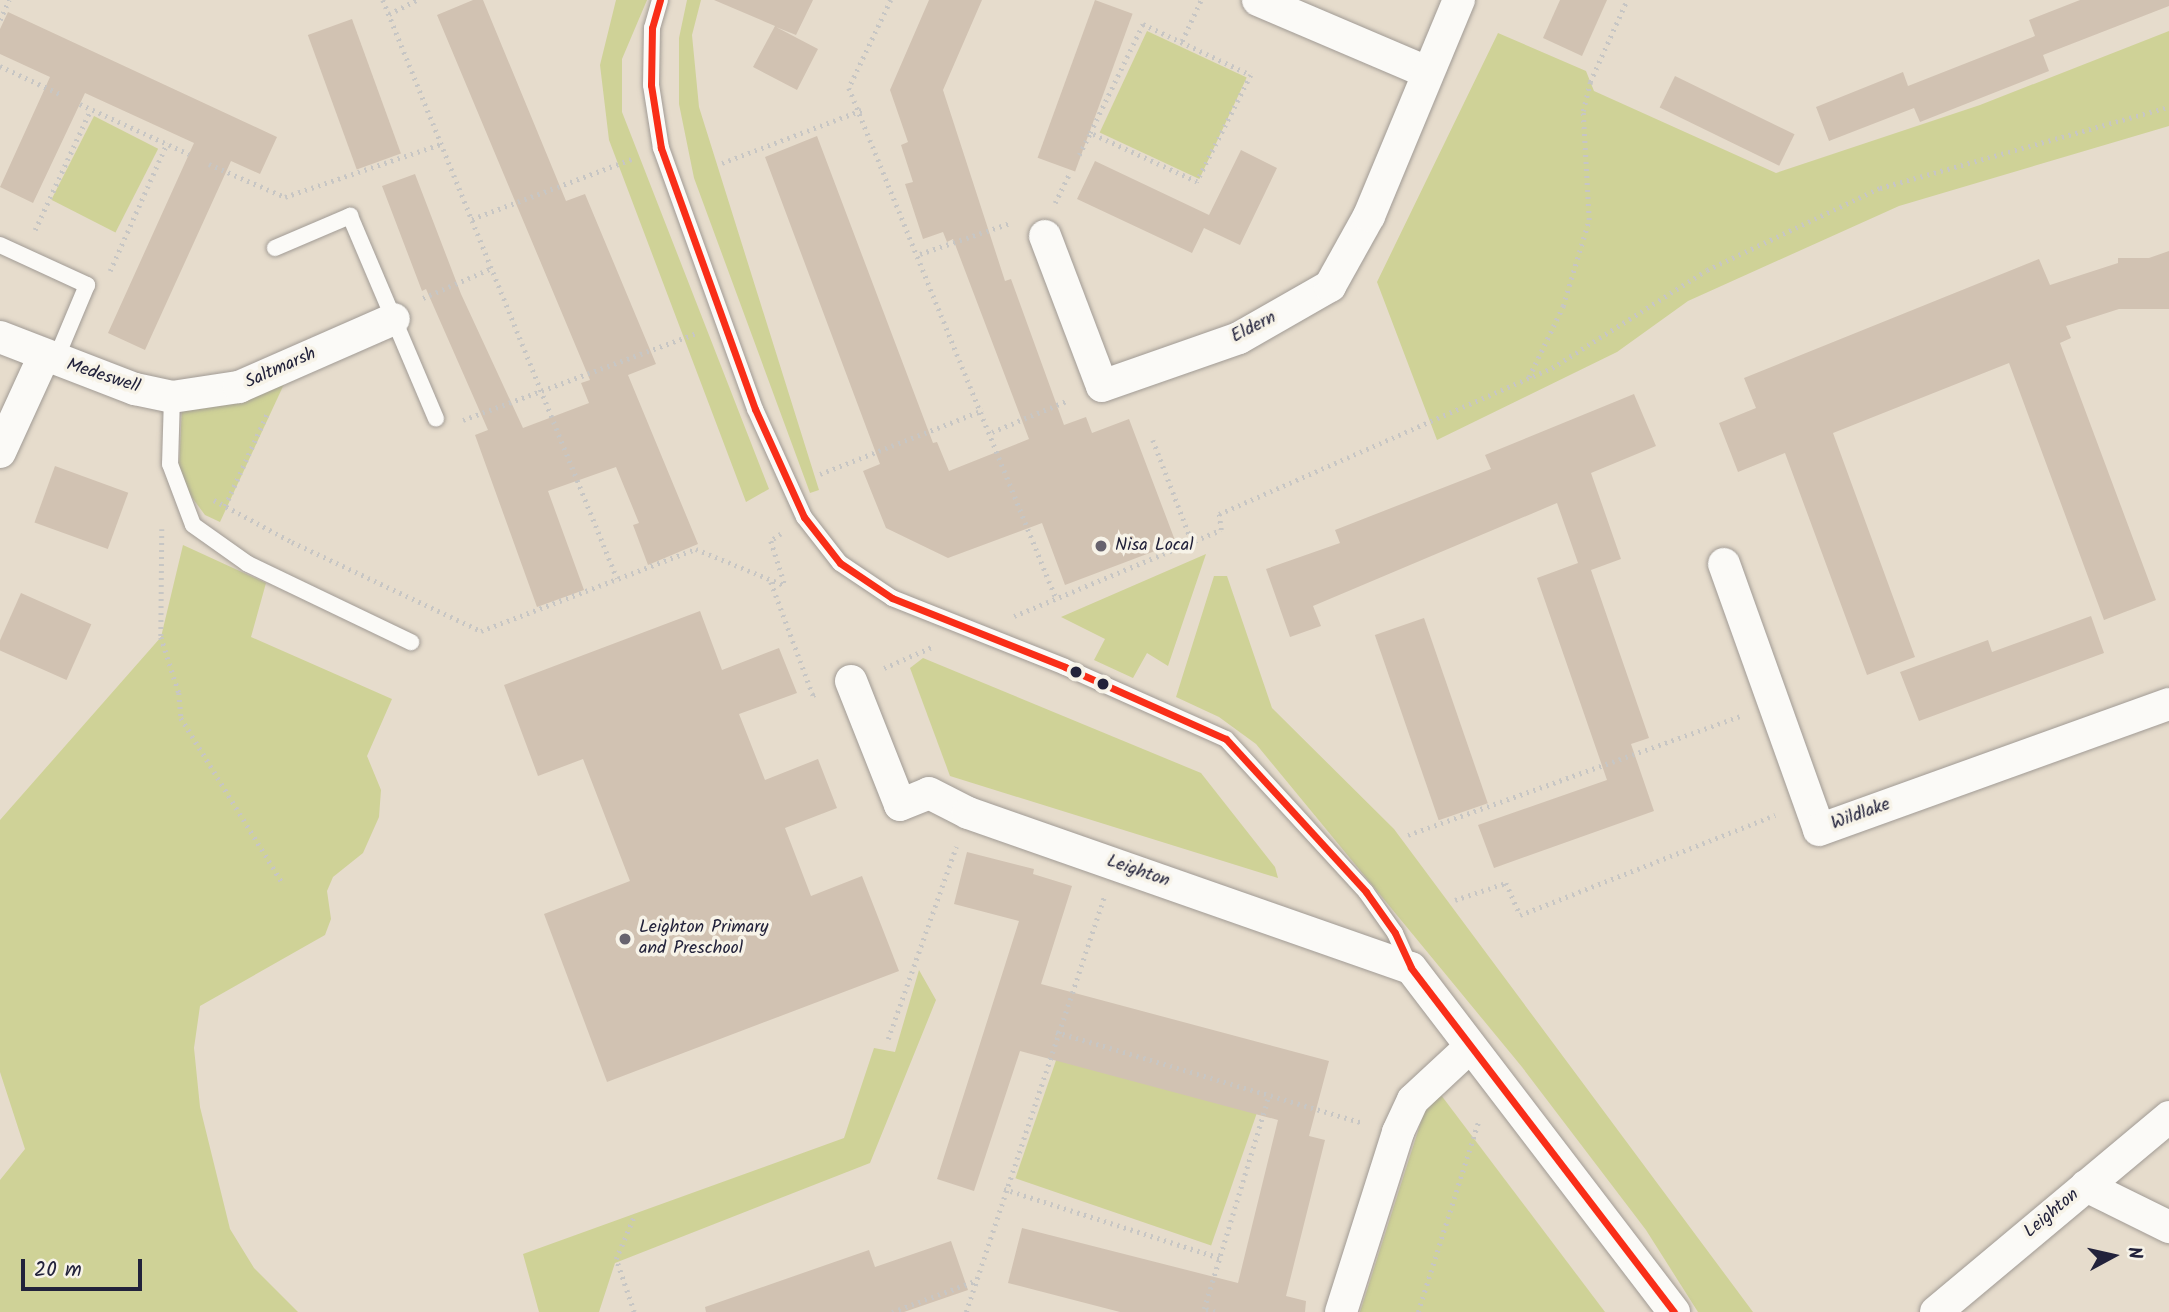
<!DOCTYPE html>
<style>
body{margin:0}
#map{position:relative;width:2169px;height:1312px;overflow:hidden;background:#e6dccc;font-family:Kalam,sans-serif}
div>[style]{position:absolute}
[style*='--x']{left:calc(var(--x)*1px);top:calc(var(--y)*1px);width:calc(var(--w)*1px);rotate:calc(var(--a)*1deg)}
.green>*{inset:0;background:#cfd297;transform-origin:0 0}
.building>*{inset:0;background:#d1c2b2;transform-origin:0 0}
.path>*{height:4.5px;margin-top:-2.25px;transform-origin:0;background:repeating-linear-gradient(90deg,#c7c6c4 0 2px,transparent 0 7px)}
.roads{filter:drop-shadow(0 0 2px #a19b95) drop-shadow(0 0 2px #a19b95)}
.lane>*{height:16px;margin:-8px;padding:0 8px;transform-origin:8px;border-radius:8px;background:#fbfaf7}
.street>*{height:32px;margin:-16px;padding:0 16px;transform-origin:16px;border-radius:16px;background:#fbfaf7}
.bus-1>*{height:7px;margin:-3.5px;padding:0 3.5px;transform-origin:3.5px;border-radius:3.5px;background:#f92e18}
.dots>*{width:19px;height:19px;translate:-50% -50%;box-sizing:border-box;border:4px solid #f7f3e8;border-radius:50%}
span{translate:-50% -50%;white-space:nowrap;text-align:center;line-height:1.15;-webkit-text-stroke:7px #f7f3e8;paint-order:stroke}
.street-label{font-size:18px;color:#22223b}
.poi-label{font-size:18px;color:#22223b}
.left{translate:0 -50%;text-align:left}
.north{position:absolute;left:2078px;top:1221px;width:70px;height:70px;-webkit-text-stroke:5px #f7f3e8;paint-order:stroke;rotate:82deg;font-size:19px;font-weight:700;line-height:28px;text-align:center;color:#22223b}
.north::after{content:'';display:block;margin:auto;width:24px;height:32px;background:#22223b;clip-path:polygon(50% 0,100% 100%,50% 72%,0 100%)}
.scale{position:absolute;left:21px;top:1259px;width:121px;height:32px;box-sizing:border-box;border:4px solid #22223b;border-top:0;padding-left:9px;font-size:21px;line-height:24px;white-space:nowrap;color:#22223b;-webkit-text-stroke:5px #f7f3e8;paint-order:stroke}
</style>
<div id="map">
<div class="green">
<div style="clip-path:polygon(616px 0,647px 0,622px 59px,622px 112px,769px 489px,746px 502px,609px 140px,600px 65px)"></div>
<div style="clip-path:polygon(687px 0,701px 0,692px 35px,699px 107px,819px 490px,810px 493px,694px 178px,679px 104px,679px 38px)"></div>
<div style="left:1147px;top:31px;width:110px;height:112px;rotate:25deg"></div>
<div style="clip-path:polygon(2169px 31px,2169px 126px,1899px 206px,1688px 301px,1617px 352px,1437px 440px,1377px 282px,1498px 33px,1586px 71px,1594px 91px,1776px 173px,1980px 105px)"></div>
<div style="left:94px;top:116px;width:72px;height:94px;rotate:27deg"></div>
<div style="clip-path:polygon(285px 382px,220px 522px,205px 515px,182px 484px,179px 471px,182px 406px)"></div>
<div style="clip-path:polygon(183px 545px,266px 583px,251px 637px,392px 699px,367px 756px,381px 790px,379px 817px,363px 853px,333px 877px,327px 891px,331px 919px,325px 935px,200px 1006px,194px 1048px,200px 1107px,230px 1229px,254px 1268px,298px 1312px,0 1312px,0 1180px,25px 1149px,0 1072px,0 820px,161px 637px)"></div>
<div style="clip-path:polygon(1206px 554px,1168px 666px,1147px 653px,1133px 678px,1094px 660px,1105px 639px,1061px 617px)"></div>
<div style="clip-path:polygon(1214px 576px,1227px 576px,1272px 708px,1394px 829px,1753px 1312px,1698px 1312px,1646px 1230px,1522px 1067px,1256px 744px,1219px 717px,1176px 697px)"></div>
<div style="clip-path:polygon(923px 658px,1201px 773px,1275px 867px,1278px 878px,950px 776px,910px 668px)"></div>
<div style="clip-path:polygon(919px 970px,936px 1000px,870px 1163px,615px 1263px,599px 1312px,539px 1312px,523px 1254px,844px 1138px,874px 1048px,895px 1052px)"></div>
<div style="left:1062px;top:1043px;width:207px;height:143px;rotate:19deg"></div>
<div style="clip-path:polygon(1441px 1095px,1605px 1312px,1360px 1312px,1427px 1103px)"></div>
</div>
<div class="building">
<div style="clip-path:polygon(473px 0,483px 0,566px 201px,585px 194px,656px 364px,628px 375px,698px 544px,648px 565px,633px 525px,639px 523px,616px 467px,548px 491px,584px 590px,537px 607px,475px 435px,488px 430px,426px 289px,422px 291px,382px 186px,415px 174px,461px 294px,523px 428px,589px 403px,581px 383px,590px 380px,437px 15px)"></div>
<div style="clip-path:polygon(714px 0,813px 0,796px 35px,776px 27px,818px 49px,797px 90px,753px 67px,775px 26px)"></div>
<div style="clip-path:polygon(929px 0,982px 0,943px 90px,1005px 281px,1011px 279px,1064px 425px,1086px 417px,1092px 433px,1129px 419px,1176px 543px,1065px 585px,1042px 523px,948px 558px,886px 528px,863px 471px,880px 464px,765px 157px,817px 136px,933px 443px,937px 442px,949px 471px,1029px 439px,953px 239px,947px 242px,943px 232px,923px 239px,905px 184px,913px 182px,901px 145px,908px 142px,890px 90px)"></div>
<div style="left:1095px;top:0;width:40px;height:168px;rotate:20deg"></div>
<div style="clip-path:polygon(1560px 0,1607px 0,1582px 56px,1543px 38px)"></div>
<div style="clip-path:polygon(2080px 0,2169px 0,2169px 6px,2043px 55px,2049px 71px,1920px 122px,1914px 108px,1829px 141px,1816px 107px,1903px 72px,1908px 86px,2035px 36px,2029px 20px)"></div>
<div style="clip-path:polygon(8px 12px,277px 137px,260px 174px,231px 161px,145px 350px,108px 333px,194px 143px,85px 93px,33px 203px,0 187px,50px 77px,0 54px,0 29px)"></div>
<div style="left:352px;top:19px;width:143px;height:47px;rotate:70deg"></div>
<div style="left:1675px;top:76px;width:133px;height:35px;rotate:26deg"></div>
<div style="clip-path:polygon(1241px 150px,1277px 168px,1240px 245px,1204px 228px,1192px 253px,1077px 199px,1095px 161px,1209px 215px)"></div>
<div style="clip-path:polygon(2169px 251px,2169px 309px,2119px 309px,2066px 326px,2071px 338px,2060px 343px,2156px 600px,2104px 620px,2009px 363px,1833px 433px,1915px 657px,1867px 675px,1785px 453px,1738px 472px,1719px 423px,1756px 408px,1744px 378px,2039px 259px,2050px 285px,2118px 263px,2118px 258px,2149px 258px)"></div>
<div style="clip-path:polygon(1634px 394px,1656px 446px,1591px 473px,1621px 559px,1591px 570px,1649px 738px,1631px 744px,1654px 811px,1494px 868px,1478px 825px,1607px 780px,1537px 578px,1578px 563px,1557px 503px,1313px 606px,1321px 626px,1290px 637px,1266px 569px,1340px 543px,1335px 530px,1491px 469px,1485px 455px)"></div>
<div style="left:55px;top:466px;width:78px;height:60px;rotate:20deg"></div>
<div style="left:21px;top:593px;width:77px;height:61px;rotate:24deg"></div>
<div style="clip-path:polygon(700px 611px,722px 670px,779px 648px,797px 693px,739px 714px,765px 780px,818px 759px,837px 808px,785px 828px,811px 896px,862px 876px,899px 971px,607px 1082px,544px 914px,630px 881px,583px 759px,538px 776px,504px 685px)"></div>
<div style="clip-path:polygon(2091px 616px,2104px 653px,1919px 721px,1900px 672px,1988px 640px,1992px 652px)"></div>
<div style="left:1424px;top:618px;width:196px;height:52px;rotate:71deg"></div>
<div style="clip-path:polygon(967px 852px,1034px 869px,1033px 874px,1072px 886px,1041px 984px,1329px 1061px,1309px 1136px,1325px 1140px,1286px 1296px,1306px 1301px,1305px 1312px,1120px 1312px,1008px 1283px,1022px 1228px,1238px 1283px,1278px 1120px,1020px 1051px,974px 1191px,937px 1179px,1019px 921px,954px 904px)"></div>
<div style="clip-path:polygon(951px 1241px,968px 1290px,904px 1312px,706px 1312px,705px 1307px,869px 1250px,875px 1267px)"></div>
</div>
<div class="path">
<div style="--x:383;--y:0;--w:624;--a:67.96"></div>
<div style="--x:891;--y:0;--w:98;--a:115.5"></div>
<div style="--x:849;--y:88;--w:550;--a:67.91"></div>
<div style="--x:389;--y:14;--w:31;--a:-27"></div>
<div style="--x:0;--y:20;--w:22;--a:-66"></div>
<div style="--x:1182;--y:41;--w:45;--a:-65.1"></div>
<div style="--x:0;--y:66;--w:66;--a:25"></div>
<div style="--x:80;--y:104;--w:120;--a:24.6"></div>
<div style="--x:1079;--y:155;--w:25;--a:-63"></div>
<div style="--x:1090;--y:133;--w:121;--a:-64.1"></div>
<div style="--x:1143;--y:24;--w:119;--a:25.3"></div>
<div style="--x:1251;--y:75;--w:120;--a:116.8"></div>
<div style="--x:1197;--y:182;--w:118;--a:-155.4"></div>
<div style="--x:722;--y:163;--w:150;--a:-20.7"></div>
<div style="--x:209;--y:164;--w:83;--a:23.5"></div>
<div style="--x:285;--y:197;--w:165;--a:-18.8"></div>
<div style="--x:1055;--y:203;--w:34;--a:-64"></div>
<div style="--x:472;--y:219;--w:173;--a:-20.6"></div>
<div style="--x:35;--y:230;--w:133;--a:-65.2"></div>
<div style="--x:920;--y:254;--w:95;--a:-19"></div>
<div style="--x:110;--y:271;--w:140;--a:-66"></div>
<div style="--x:423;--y:298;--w:75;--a:-23.5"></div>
<div style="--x:1529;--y:377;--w:79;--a:-64.4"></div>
<div style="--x:1563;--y:306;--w:90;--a:-73.2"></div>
<div style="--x:1589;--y:220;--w:109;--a:-93.2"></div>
<div style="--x:1583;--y:111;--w:30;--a:-76"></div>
<div style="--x:1590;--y:82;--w:90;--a:-65.7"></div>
<div style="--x:463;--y:420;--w:250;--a:-20.4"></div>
<div style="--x:992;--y:432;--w:83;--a:-22.6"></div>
<div style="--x:1153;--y:440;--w:109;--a:69.1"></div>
<div style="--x:820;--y:474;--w:175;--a:-21.4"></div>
<div style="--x:214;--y:500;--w:89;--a:28.3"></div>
<div style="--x:292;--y:542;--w:209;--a:25.2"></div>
<div style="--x:481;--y:631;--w:230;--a:-20.9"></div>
<div style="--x:696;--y:549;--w:97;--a:22.3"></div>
<div style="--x:225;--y:506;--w:101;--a:-65.5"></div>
<div style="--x:162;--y:529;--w:108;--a:90.5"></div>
<div style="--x:161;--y:637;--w:59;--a:72.2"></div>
<div style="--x:179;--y:693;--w:25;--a:85"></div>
<div style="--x:181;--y:718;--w:193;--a:58.4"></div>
<div style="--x:781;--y:534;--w:12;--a:145"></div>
<div style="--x:771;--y:541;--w:46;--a:72.3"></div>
<div style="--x:771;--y:582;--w:121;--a:69.6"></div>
<div style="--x:813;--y:695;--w:4;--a:-27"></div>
<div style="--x:1014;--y:616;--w:224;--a:-22.6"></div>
<div style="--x:1221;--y:530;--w:16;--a:-97"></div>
<div style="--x:1219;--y:514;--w:364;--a:-23.7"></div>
<div style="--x:1552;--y:368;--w:183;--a:-32.3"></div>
<div style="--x:1707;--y:270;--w:191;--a:-25.4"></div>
<div style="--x:1880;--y:188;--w:300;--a:-15.7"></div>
<div style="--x:884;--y:668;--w:55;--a:-23.7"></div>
<div style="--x:1408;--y:835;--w:353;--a:-19.7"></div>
<div style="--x:1455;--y:900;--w:54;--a:-18.4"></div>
<div style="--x:1506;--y:883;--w:35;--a:66"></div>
<div style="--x:1520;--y:915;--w:274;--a:-21.4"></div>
<div style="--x:1056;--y:1032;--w:321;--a:16.5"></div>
<div style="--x:888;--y:1039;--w:204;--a:-70.5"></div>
<div style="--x:1004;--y:1189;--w:227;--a:17.7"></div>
<div style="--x:634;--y:1312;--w:56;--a:-108.8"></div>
<div style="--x:616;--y:1259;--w:49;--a:-67.1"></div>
<div style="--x:892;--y:1312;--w:89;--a:-20.5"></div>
<div style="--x:966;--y:1312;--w:437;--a:-71.6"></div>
<div style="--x:1215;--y:1312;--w:11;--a:-165"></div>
<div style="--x:1204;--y:1309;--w:220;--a:-73.1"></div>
<div style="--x:1418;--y:1312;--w:201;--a:-72.4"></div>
</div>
<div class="roads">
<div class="lane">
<div style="--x:660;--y:0;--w:29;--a:106"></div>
<div style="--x:652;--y:28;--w:57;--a:91"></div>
<div style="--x:651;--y:85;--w:64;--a:81"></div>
<div style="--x:661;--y:148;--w:277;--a:70.2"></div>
<div style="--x:755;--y:409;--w:119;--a:65.6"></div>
<div style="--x:804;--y:517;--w:58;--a:52"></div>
<div style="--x:840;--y:563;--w:63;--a:33.9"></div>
<div style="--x:892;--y:598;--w:186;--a:21.7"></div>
<div style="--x:1065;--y:667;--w:176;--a:24.1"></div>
<div style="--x:1226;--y:739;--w:207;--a:47.5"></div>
<div style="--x:1366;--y:892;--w:50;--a:54.7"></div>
<div style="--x:1395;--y:933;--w:36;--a:66"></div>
<div style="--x:0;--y:245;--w:96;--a:24.7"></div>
<div style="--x:87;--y:285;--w:82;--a:112.8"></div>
<div style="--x:275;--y:248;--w:82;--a:-23.1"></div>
<div style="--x:350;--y:216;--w:220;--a:67"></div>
<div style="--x:172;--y:397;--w:67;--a:91.7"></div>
<div style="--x:170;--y:464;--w:65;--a:69.3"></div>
<div style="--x:193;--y:525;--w:67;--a:35.3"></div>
<div style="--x:248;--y:564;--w:181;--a:25.6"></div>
</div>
<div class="street">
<div style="--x:1258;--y:0;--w:184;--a:23.1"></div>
<div style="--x:1045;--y:236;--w:160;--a:69.2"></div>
<div style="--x:1102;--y:386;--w:145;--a:-19.3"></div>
<div style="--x:1239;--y:338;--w:105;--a:-29.7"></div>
<div style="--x:1330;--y:286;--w:80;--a:-60.9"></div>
<div style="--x:1369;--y:216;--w:234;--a:-67.4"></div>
<div style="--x:0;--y:337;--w:145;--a:21.1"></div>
<div style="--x:135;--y:389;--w:38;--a:12"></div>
<div style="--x:172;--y:397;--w:68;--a:-8.5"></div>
<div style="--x:239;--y:387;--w:169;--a:-23.7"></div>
<div style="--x:0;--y:452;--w:106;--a:-65.4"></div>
<div style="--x:1724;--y:564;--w:282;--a:70.3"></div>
<div style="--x:1819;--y:830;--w:372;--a:-19.8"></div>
<div style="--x:851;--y:681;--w:133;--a:68.4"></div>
<div style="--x:900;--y:805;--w:31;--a:-22"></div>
<div style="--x:929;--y:793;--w:44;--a:27.1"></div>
<div style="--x:968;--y:813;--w:469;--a:19.3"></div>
<div style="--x:1411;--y:968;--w:433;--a:52.6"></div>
<div style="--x:2086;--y:1186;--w:93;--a:26.3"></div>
<div style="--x:1341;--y:1312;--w:189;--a:-72.4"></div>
<div style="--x:1398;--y:1132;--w:35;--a:-65"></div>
<div style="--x:1413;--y:1100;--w:78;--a:-42.9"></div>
<div style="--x:1936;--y:1312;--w:304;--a:-39.9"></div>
</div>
</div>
<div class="bus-1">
<div style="--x:660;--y:0;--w:29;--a:106"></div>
<div style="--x:652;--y:28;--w:57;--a:91"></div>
<div style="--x:651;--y:85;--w:64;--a:81"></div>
<div style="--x:661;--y:148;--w:277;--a:70.2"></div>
<div style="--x:755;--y:409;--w:119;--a:65.6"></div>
<div style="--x:804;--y:517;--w:58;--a:52"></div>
<div style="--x:840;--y:563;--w:63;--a:33.9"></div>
<div style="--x:892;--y:598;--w:186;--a:21.7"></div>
<div style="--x:1065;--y:667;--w:176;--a:24.1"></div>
<div style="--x:1226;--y:739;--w:207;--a:47.5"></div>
<div style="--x:1366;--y:892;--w:50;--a:54.7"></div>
<div style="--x:1395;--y:933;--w:38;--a:65"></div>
<div style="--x:1411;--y:968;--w:433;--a:52.6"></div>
</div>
<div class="dots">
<div style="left:1101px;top:546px;background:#67636e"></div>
<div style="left:1076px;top:672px;background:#22223b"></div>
<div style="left:1103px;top:684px;background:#22223b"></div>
<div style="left:625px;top:939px;background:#67636e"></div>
</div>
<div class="street-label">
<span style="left:1254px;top:328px;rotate:-27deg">Eldern</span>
<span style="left:281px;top:369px;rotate:-24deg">Saltmarsh</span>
<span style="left:103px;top:377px;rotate:18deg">Medeswell</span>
<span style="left:1861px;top:815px;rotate:-20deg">Wildlake</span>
<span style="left:1138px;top:872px;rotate:19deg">Leighton</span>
<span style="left:2052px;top:1214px;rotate:-40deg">Leighton</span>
</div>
<div class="poi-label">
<span class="left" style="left:1115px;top:546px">Nisa Local</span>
<span class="left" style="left:639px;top:939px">Leighton Primary<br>and Preschool</span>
</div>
<div class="north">N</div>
<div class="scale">20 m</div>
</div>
